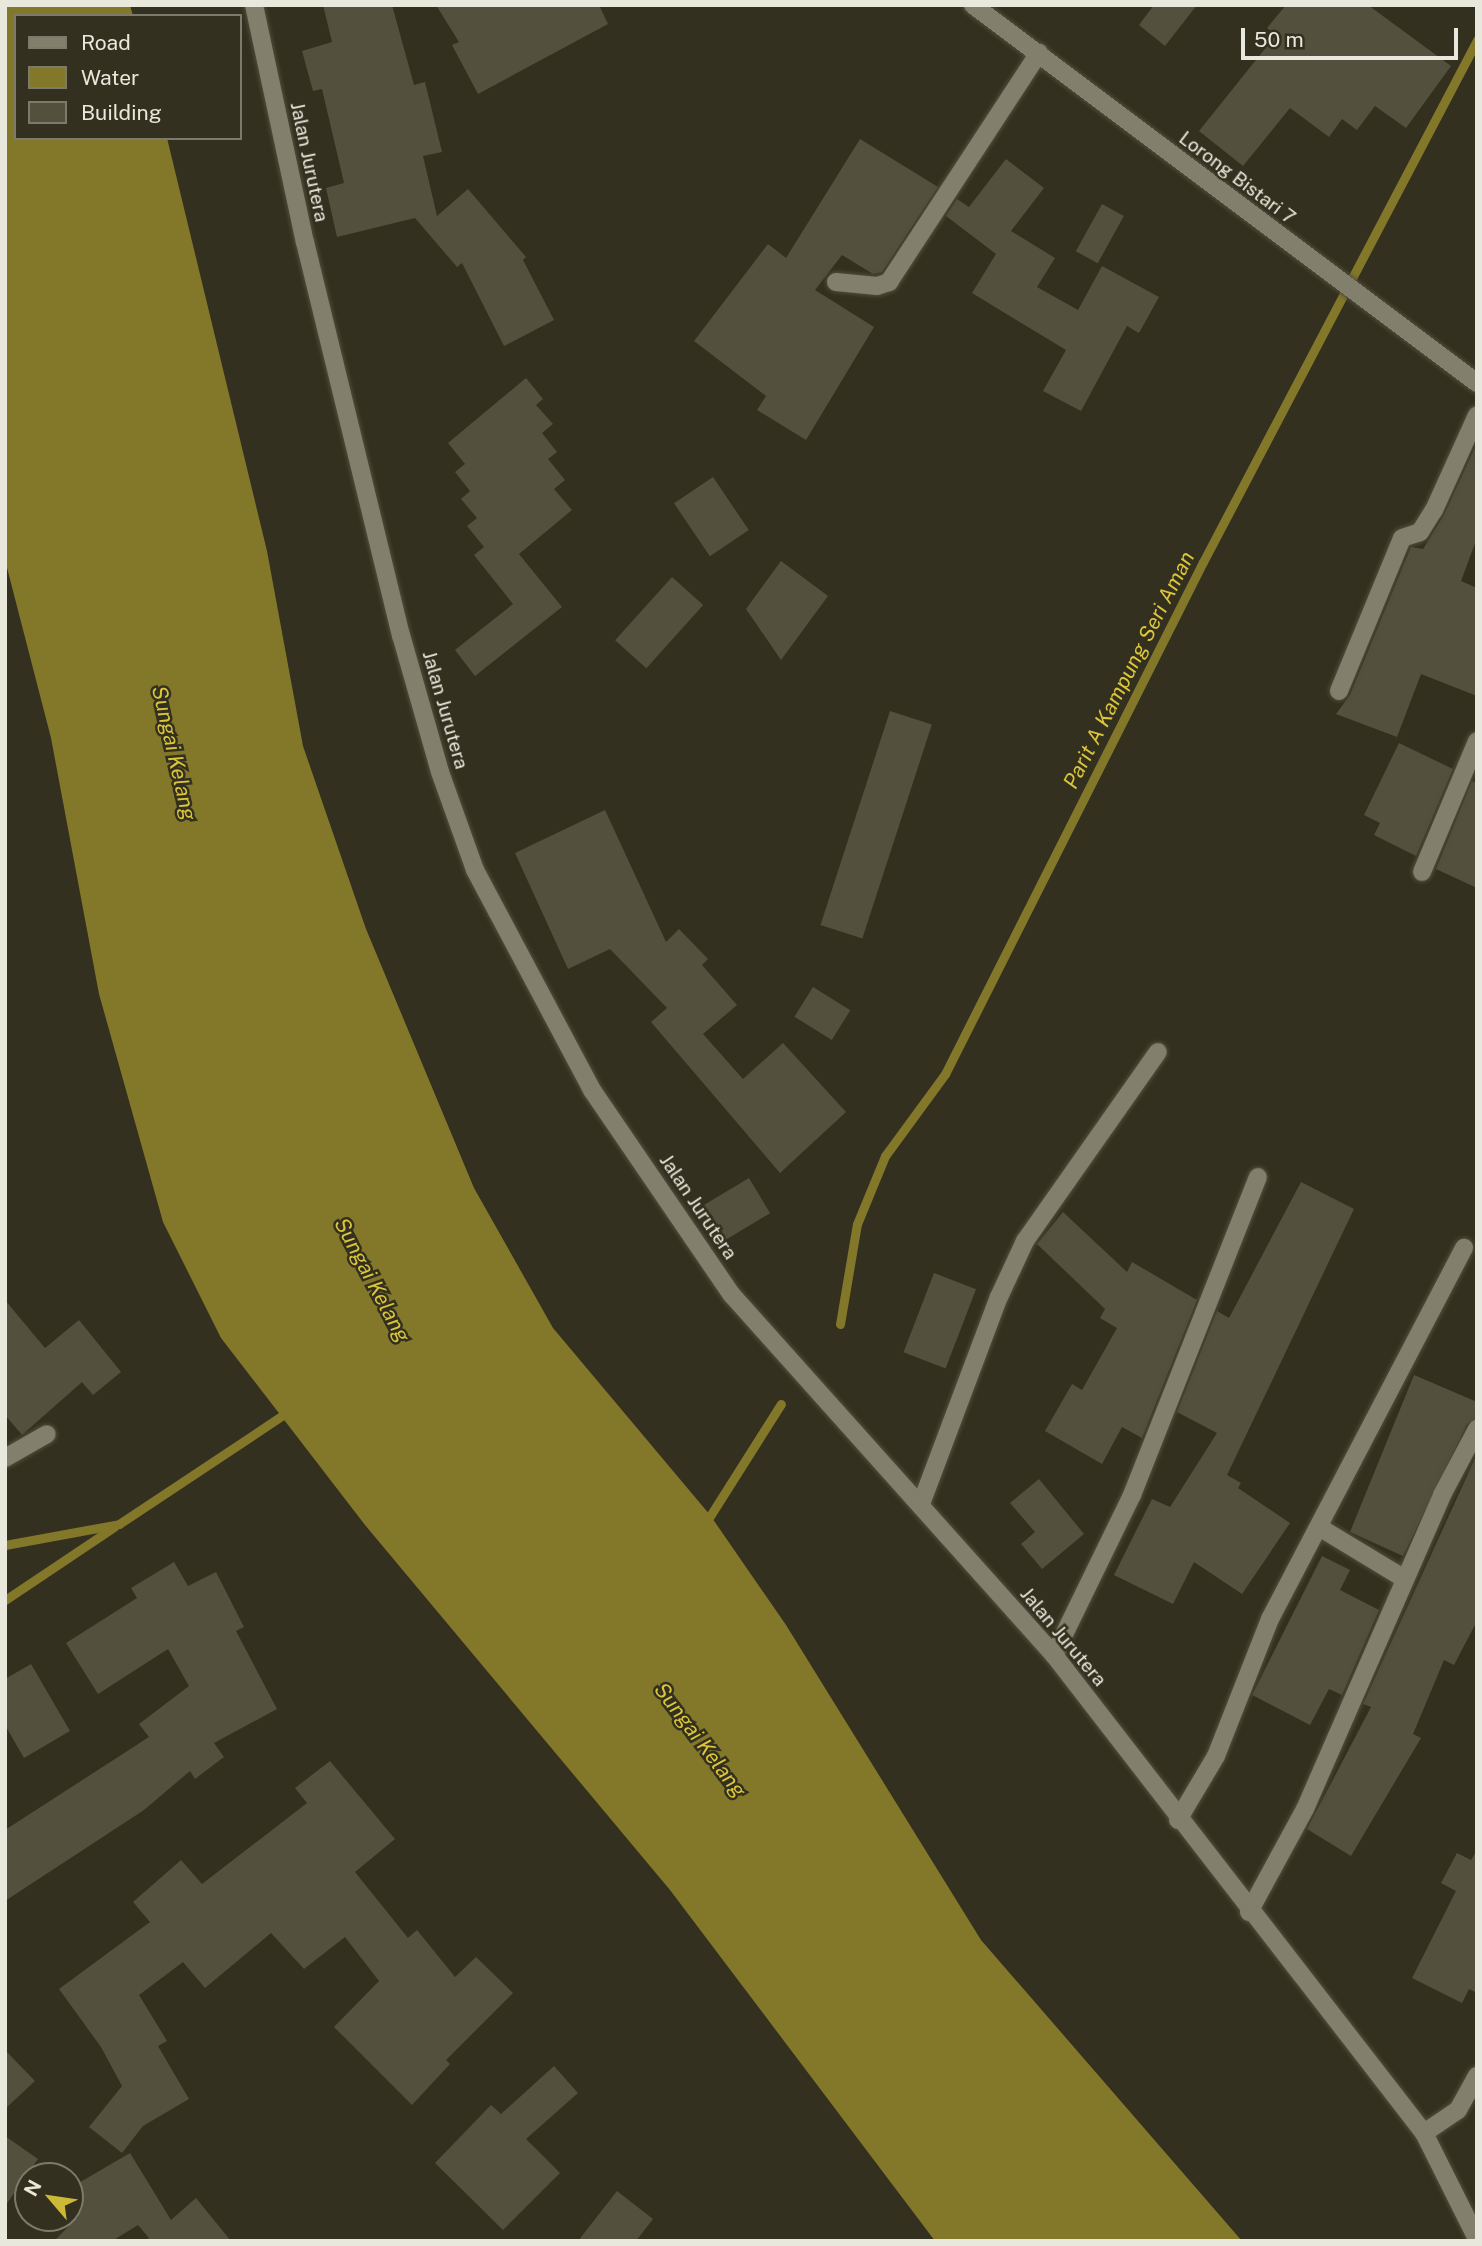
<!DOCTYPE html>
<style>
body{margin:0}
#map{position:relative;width:1482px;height:2246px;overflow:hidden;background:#33301f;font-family:"Public Sans",sans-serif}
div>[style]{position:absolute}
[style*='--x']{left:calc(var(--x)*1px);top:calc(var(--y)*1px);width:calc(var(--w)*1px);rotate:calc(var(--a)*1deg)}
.water>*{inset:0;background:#83772a}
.stream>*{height:9px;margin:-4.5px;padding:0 4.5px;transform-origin:4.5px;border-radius:4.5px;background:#83772a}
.building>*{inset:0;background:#53503e;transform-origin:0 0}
.roads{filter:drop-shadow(0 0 2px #514e3f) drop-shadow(0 0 2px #514e3f)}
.minor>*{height:18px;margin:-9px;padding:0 9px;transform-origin:9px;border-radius:9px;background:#827f6c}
span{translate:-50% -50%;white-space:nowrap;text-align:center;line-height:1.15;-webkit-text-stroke:5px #33301f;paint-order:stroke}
.street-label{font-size:19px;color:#e9e8dd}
.water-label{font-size:21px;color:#dbc53a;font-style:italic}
.frame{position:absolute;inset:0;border:7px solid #e9e8dd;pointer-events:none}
.legend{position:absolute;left:14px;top:14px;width:228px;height:126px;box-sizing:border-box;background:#33301f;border:2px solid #7c7a6b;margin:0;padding:9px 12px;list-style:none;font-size:21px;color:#e9e8dd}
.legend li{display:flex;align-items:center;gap:14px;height:35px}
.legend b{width:35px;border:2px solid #7c7a6b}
.north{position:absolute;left:14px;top:2162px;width:70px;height:70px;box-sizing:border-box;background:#33301f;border:2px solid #7c7a6b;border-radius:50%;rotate:299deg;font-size:19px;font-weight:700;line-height:28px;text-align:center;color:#e9e8dd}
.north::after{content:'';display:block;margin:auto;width:24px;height:32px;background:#cdb938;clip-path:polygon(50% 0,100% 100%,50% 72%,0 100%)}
.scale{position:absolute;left:1241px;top:28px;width:217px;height:32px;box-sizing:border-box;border:4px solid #e9e8dd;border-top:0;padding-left:9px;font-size:21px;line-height:24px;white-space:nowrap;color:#e9e8dd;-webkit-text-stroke:5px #33301f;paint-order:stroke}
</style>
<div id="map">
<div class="water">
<div style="clip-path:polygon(5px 5px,130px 5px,133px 16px,16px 16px,16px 138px,167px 138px,267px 551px,303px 746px,366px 929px,474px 1188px,553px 1328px,710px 1515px,786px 1625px,981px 1940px,1242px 2241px,935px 2241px,670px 1890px,365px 1525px,221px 1338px,163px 1222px,99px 994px,51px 738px,5px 560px)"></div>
</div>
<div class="stream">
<div style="--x:840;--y:1324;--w:101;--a:-80.4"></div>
<div style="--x:857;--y:1224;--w:74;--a:-67.6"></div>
<div style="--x:885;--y:1156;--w:102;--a:-53.8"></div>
<div style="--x:945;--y:1074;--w:573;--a:-63.26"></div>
<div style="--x:1203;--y:562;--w:590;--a:-62.3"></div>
<div style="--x:705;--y:1524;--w:142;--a:-57.7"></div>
<div style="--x:5;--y:1545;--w:116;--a:-10.4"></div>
<div style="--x:119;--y:1524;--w:204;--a:-33.6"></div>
<div style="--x:5;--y:1600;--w:131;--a:-33.8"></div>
</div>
<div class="building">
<div style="clip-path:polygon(323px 5px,392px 5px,414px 85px,425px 82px,442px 152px,423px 156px,437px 216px,468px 189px,526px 257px,523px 260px,554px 320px,504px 346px,462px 263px,457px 267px,415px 218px,337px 237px,326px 188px,344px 183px,322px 89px,313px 91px,302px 51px,332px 42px)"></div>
<div style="clip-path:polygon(436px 5px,599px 5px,608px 24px,478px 94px,452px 45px,459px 42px)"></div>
<div style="clip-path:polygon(1154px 5px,1197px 5px,1165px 46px,1139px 25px)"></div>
<div style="clip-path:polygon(1286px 5px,1368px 5px,1451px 66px,1406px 128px,1375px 106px,1357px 130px,1342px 119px,1329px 137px,1290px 108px,1243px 166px,1199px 131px,1276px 35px,1267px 28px)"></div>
<div style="clip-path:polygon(860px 139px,938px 187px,882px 272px,873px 274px,842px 255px,815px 290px,874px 327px,806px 440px,757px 410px,766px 396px,694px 341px,768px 244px,786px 258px)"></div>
<div style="clip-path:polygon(1006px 159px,1044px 188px,1011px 231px,1055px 258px,1037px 287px,1078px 310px,1102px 266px,1159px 297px,1139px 333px,1127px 326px,1081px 411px,1043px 391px,1066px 350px,972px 293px,996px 254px,946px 216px,957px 199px,969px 207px)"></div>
<div style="left:1102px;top:204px;width:25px;height:54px;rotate:29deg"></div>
<div style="clip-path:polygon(526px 378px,543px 399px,536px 405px,553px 424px,542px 433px,557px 452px,548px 459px,565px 480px,554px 489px,572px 510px,519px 554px,562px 607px,475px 676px,455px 650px,513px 604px,474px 555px,484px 547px,467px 526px,477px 518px,461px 499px,470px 491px,455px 472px,465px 464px,448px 443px)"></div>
<div style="clip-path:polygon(1477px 443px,1477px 538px,1461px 581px,1477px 588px,1477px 696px,1421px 674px,1397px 737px,1336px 714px,1350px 695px,1411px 547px,1423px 549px,1444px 515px)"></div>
<div style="left:713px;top:477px;width:64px;height:47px;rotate:56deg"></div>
<div style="clip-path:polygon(781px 561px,828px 596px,781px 660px,746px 609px)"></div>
<div style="left:672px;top:577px;width:42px;height:85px;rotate:42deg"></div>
<div style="left:890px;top:711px;width:44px;height:225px;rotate:18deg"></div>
<div style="clip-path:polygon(1399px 743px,1453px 769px,1416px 856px,1374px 835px,1380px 823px,1364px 815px)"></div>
<div style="clip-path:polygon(1472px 781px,1477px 783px,1477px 888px,1436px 869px)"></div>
<div style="clip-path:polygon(605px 810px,666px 942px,679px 929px,708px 959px,702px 965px,737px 1005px,703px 1034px,743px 1079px,783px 1043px,846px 1112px,780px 1173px,651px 1022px,667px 1008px,610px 949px,568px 969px,515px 853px)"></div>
<div style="left:813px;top:987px;width:44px;height:35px;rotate:32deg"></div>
<div style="left:749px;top:1178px;width:41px;height:56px;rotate:59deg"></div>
<div style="clip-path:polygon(1301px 1182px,1354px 1209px,1227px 1475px,1241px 1483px,1238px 1488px,1290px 1523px,1242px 1594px,1194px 1562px,1173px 1604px,1114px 1575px,1152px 1499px,1170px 1507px,1217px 1433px,1177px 1412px,1217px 1311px,1229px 1318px)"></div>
<div style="clip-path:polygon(1063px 1212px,1127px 1272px,1132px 1262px,1197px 1300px,1142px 1438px,1122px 1427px,1102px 1464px,1045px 1431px,1072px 1384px,1082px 1390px,1117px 1328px,1100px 1318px,1105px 1309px,1037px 1244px)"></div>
<div style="left:934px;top:1273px;width:45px;height:85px;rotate:21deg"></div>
<div style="clip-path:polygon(5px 1300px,45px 1348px,79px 1320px,121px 1372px,93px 1395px,82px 1382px,22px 1435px,5px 1415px)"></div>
<div style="clip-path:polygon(1414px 1375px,1477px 1402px,1477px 1418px,1467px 1424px,1403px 1556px,1350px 1532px)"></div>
<div style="clip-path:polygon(1477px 1454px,1477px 1621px,1454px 1665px,1444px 1660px,1413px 1734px,1421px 1738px,1351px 1856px,1307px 1829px,1371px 1707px,1363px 1704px)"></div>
<div style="clip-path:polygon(1039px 1479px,1084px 1534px,1042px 1569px,1021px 1544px,1035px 1532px,1010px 1503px)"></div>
<div style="clip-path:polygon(1322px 1556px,1350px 1570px,1340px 1590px,1379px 1610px,1342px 1695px,1329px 1689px,1310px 1725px,1252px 1695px)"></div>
<div style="clip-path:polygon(174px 1562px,188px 1586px,216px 1572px,244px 1627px,236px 1631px,277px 1709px,214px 1743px,224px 1757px,195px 1779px,190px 1771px,144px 1810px,5px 1901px,5px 1830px,149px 1737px,139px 1724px,189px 1686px,168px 1649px,98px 1694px,66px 1643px,137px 1598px,131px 1588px)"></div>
<div style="clip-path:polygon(31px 1664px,70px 1731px,24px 1758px,5px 1725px,5px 1679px)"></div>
<div style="clip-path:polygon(330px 1761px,395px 1839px,355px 1872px,408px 1938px,417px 1930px,455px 1977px,476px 1957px,513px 1993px,446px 2060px,450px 2064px,412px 2105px,334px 2027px,379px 1981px,345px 1937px,304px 1969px,271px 1933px,205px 1988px,183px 1962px,139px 1995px,167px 2041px,158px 2046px,189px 2099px,143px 2126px,122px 2153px,89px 2127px,122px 2086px,101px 2047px,59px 1989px,150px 1922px,133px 1902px,181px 1860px,202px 1884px,307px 1803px,295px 1788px)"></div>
<div style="clip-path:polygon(1477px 1850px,1477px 1993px,1469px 1989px,1462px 2003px,1412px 1978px,1456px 1891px,1441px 1883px,1457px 1853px,1471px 1860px)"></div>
<div style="clip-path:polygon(5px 2050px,35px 2081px,5px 2109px)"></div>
<div style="clip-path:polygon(554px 2066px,578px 2093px,526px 2139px,560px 2173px,503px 2230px,435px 2163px,491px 2105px,501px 2114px)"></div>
<div style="clip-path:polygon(5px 2136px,38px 2159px,5px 2206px)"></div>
<div style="clip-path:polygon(130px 2153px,171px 2220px,196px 2198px,231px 2241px,145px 2241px,149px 2238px,138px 2225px,112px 2241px,54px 2241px,78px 2217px,70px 2203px,70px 2188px)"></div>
<div style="clip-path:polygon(617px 2191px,653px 2219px,636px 2241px,578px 2241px)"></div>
</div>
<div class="roads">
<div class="minor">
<div style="--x:254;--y:5;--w:242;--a:77.9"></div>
<div style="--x:305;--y:242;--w:405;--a:76.3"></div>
<div style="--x:401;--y:635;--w:142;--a:74.1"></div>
<div style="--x:440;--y:772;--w:104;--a:70.3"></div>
<div style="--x:475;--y:870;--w:249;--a:62"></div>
<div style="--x:592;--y:1090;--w:248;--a:55.7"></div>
<div style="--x:732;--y:1295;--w:483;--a:48.2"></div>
<div style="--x:1054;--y:1655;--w:604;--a:52.26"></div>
<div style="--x:1424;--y:2133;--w:119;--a:63.4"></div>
<div style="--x:973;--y:5;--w:630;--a:36.87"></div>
<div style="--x:836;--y:282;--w:41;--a:5.6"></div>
<div style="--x:877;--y:286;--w:13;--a:-18"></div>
<div style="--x:889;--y:282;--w:274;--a:-56.8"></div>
<div style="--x:1339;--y:691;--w:165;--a:-67.6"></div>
<div style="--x:1402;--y:538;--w:19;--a:-18"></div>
<div style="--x:1420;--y:532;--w:26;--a:-58"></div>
<div style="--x:1434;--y:510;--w:104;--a:-65.6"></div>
<div style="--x:1422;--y:872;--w:142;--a:-67.2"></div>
<div style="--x:5;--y:1458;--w:48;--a:-29.7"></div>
<div style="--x:921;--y:1504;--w:221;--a:-69.4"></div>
<div style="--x:999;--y:1297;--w:62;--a:-65.1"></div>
<div style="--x:1025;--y:1241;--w:231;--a:-54.9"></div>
<div style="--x:1319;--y:1527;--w:100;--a:31.2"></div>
<div style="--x:1054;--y:1655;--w:178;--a:-64"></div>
<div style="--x:1132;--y:1495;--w:342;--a:-68.4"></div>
<div style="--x:1178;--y:1820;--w:74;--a:-59.3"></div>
<div style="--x:1216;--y:1756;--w:147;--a:-68.5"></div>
<div style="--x:1270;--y:1619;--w:419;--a:-62.4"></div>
<div style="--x:1249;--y:1912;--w:117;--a:-61.5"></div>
<div style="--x:1305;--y:1809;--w:343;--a:-66.4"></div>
<div style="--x:1442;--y:1495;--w:75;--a:-62.1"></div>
<div style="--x:1424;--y:2133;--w:41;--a:-34.1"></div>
<div style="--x:1458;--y:2110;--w:39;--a:-61"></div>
</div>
</div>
<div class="street-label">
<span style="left:309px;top:162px;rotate:78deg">Jalan Jurutera</span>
<span style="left:1237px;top:178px;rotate:37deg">Lorong Bistari 7</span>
<span style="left:445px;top:710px;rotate:74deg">Jalan Jurutera</span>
<span style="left:698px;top:1207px;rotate:56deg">Jalan Jurutera</span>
<span style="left:1063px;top:1637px;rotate:50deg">Jalan Jurutera</span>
</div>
<div class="water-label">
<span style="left:1129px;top:670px;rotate:-63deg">Parit A Kampung Seri Aman</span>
<span style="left:174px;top:753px;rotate:77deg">Sungai Kelang</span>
<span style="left:372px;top:1280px;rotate:62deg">Sungai Kelang</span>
<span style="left:700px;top:1740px;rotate:53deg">Sungai Kelang</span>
</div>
<div class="frame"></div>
<ul class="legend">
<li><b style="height:9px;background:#827f6c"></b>Road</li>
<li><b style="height:19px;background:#83772a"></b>Water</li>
<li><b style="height:19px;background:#53503e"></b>Building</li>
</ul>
<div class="north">N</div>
<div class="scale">50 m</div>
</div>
